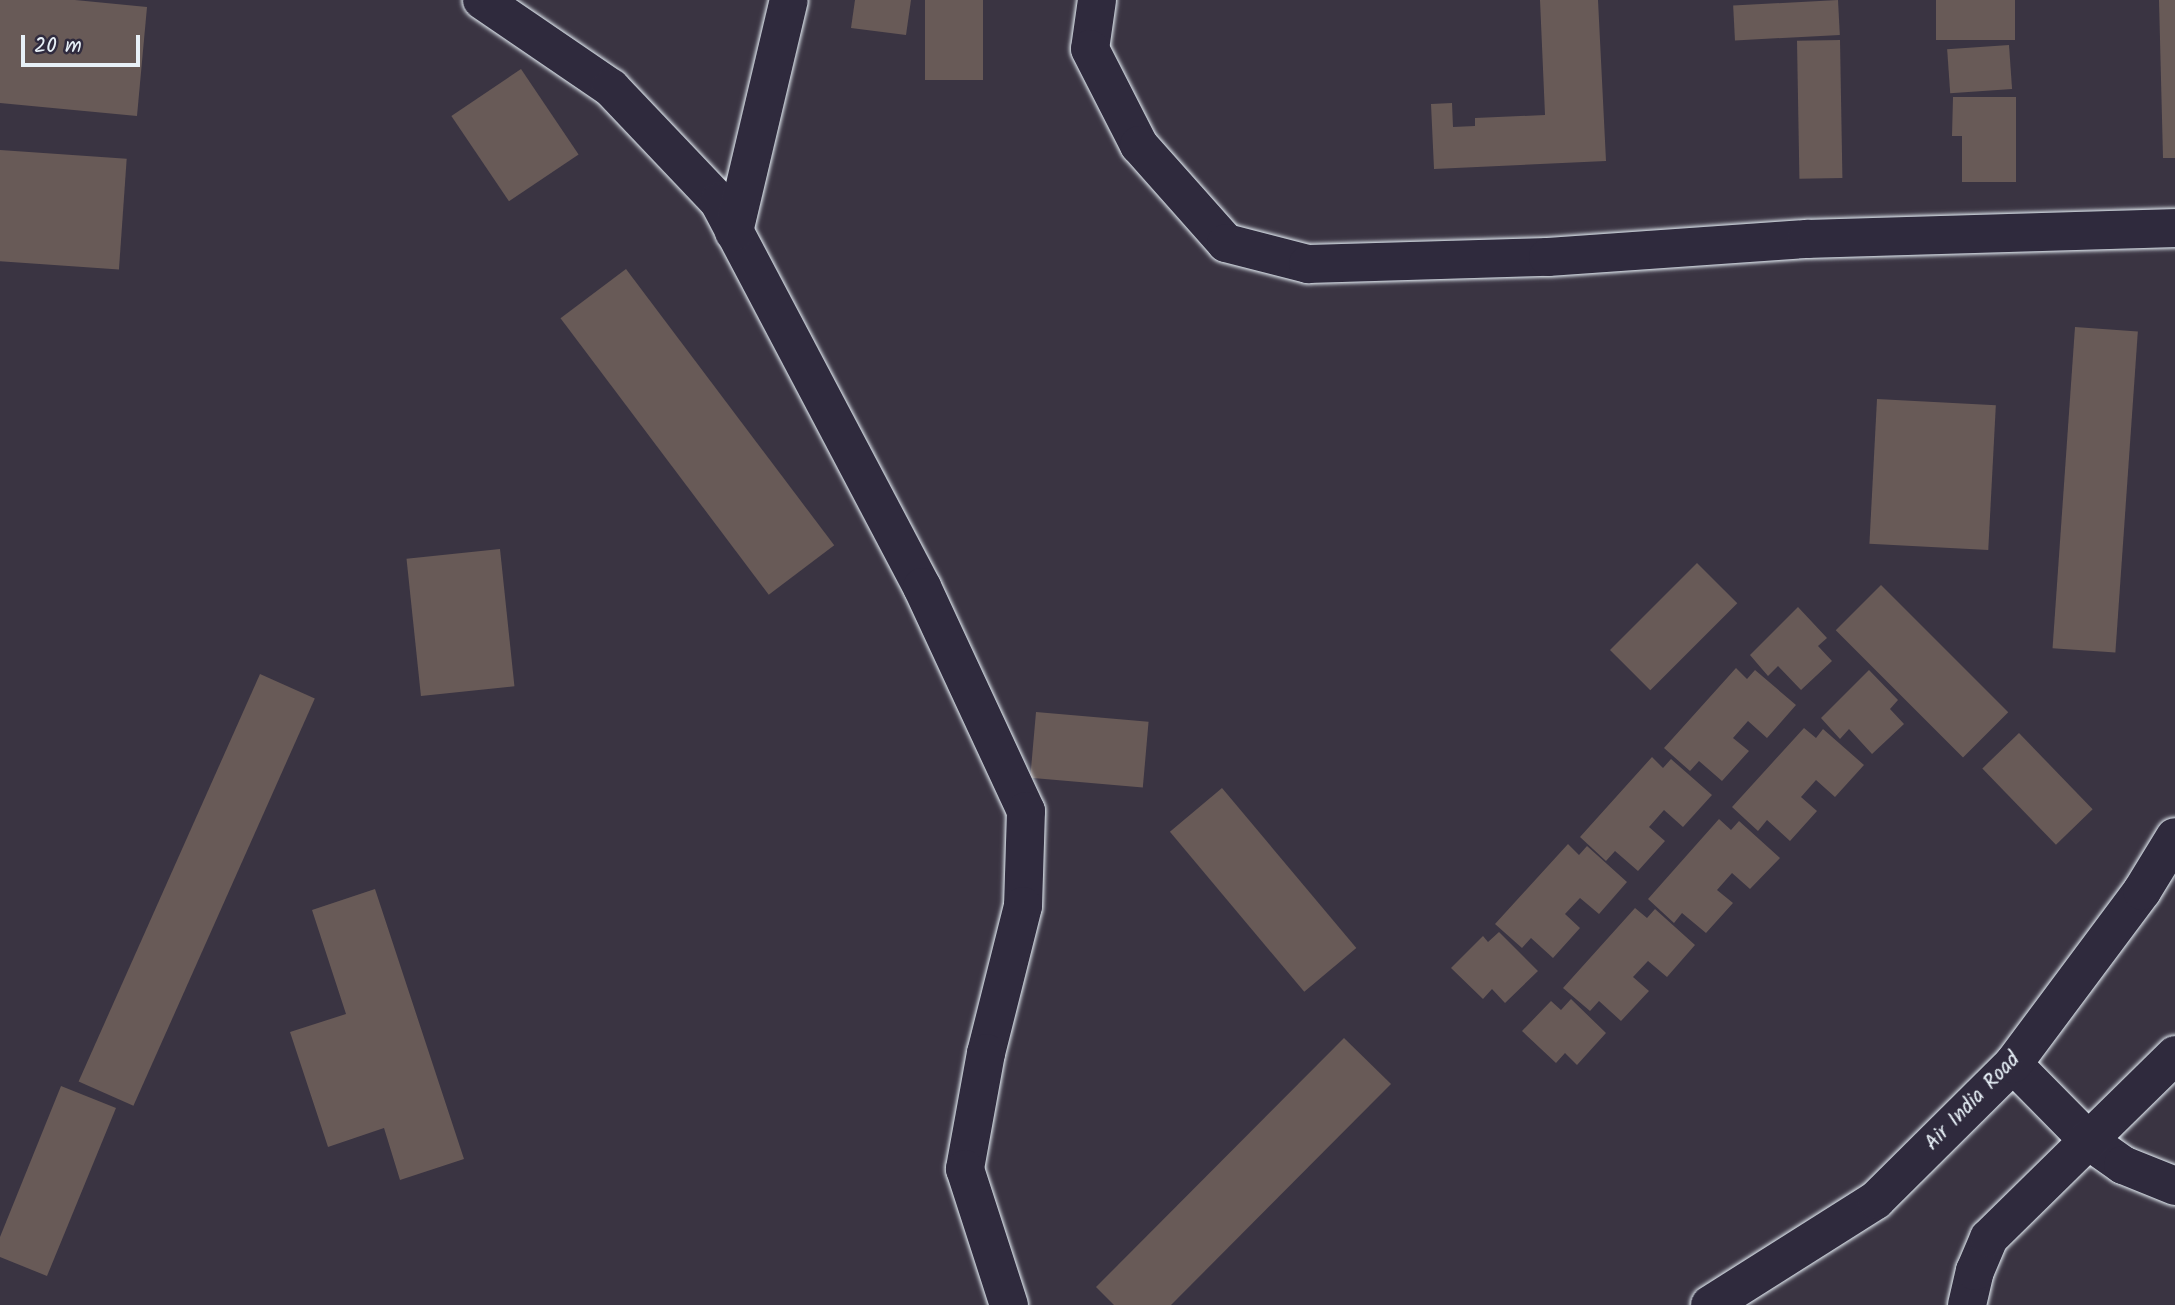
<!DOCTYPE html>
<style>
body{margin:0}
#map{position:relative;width:2175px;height:1305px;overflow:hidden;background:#3a3442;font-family:Kalam,sans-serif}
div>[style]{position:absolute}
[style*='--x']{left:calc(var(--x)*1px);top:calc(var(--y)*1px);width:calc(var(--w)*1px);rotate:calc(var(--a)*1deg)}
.building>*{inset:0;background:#685a57;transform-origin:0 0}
.roads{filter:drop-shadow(0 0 2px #e8f1f8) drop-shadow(0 0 2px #e8f1f8)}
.minor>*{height:38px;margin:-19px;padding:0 19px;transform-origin:19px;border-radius:19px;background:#2f2a3d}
span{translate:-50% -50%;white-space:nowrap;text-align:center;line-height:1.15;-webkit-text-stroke:7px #2f2a3d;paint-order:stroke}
.street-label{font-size:21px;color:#e8f1f8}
.scale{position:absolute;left:21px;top:35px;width:119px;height:32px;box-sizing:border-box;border:4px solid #e8f1f8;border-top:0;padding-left:9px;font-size:21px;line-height:24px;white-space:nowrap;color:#e8f1f8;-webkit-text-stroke:5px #2f2a3d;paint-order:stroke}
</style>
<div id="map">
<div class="building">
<div style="clip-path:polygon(0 0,75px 0,147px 7px,137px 116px,0 103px)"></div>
<div style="clip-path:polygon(855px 0,911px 0,906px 35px,851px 28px)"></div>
<div style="left:925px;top:0;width:58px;height:80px"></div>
<div style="clip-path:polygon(1540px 0,1598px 0,1606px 161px,1434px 169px,1431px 104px,1452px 103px,1453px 127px,1475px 126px,1475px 118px,1545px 115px)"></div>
<div style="left:1838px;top:0;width:35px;height:105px;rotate:87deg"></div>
<div style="left:1936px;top:0;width:79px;height:40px"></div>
<div style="clip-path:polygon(2159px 0,2175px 0,2175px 158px,2163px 158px)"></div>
<div style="left:1840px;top:40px;width:138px;height:43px;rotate:89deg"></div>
<div style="left:2009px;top:45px;width:44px;height:62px;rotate:86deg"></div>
<div style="left:521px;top:69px;width:103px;height:84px;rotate:56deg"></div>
<div style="clip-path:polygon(1953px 97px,2016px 97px,2016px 182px,1962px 182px,1962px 136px,1952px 136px)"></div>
<div style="left:0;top:150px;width:127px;height:111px;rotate:4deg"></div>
<div style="left:626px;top:269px;width:346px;height:82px;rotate:53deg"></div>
<div style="left:2075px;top:327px;width:63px;height:322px;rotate:4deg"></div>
<div style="left:1877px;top:399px;width:119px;height:145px;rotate:3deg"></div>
<div style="left:500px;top:549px;width:138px;height:94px;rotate:84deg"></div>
<div style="left:1697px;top:563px;width:57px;height:123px;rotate:45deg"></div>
<div style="left:1881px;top:585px;width:180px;height:64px;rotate:45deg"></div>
<div style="clip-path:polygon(1798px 607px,1827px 638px,1818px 646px,1832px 661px,1801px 690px,1778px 666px,1768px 676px,1750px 655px)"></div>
<div style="clip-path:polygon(1736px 668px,1747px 679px,1755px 670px,1796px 705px,1767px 738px,1748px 721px,1733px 738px,1749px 751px,1722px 781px,1699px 761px,1690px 771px,1664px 748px)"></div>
<div style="clip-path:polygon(1869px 670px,1898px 700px,1890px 709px,1904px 724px,1872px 754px,1849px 729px,1840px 739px,1821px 718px)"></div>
<div style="left:260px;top:674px;width:60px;height:446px;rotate:24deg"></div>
<div style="left:1036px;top:712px;width:113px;height:66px;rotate:5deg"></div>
<div style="clip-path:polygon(1804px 728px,1816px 738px,1823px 729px,1864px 765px,1835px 797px,1816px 780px,1801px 797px,1817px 811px,1790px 841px,1767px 820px,1758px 831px,1732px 807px)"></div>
<div style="left:2019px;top:733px;width:106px;height:51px;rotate:46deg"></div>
<div style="clip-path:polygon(1652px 757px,1663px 768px,1671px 759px,1712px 795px,1683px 827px,1664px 810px,1649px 827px,1665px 841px,1638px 871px,1615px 851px,1606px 861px,1580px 837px)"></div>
<div style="left:1222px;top:788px;width:209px;height:68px;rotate:50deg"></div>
<div style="clip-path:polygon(1719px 819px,1731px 830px,1739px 821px,1780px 858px,1750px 889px,1732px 873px,1717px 890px,1733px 903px,1706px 933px,1682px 913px,1674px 923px,1648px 899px)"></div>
<div style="clip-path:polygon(1568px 844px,1579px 855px,1587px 846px,1627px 882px,1599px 914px,1580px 898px,1565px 914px,1580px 928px,1553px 958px,1531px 938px,1522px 948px,1495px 924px)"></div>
<div style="clip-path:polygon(375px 889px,464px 1159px,400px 1180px,384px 1128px,328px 1147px,290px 1032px,346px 1014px,312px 910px)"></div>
<div style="clip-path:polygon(1635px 908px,1647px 918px,1655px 909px,1695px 945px,1667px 977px,1648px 961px,1633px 977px,1649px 991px,1621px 1021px,1599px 1001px,1590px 1011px,1563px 988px)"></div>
<div style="clip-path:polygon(1499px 932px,1538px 971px,1505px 1003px,1492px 989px,1483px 999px,1451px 968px,1483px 936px,1488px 942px)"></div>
<div style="clip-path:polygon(1571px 999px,1606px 1033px,1577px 1065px,1565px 1053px,1556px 1063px,1522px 1031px,1551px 1001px,1561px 1010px)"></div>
<div style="clip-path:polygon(1344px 1038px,1391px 1084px,1171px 1305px,1114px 1305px,1096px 1287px)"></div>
<div style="clip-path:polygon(61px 1086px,116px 1108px,47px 1276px,0 1257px,0 1237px)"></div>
</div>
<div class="roads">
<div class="minor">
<div style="--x:482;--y:0;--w:156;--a:34.3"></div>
<div style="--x:611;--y:88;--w:157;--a:46.5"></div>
<div style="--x:719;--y:202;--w:435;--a:62.2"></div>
<div style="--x:922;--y:587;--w:247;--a:65.1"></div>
<div style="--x:1026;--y:811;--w:95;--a:91.8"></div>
<div style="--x:1023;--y:906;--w:152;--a:104.1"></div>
<div style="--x:986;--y:1053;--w:118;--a:100.3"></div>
<div style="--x:965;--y:1169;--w:143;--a:72.1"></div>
<div style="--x:1097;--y:0;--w:49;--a:98.1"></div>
<div style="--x:1090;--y:49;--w:108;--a:63"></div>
<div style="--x:1139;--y:145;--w:131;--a:48.4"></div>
<div style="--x:1226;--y:243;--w:85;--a:14.4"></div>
<div style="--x:1308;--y:264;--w:240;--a:-1.7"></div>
<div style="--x:1548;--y:257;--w:261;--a:-4"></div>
<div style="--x:1808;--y:239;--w:367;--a:-1.7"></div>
<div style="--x:734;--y:232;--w:238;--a:-76.7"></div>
<div style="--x:2013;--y:1064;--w:108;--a:45.4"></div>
<div style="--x:2089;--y:1141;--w:42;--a:35.2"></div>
<div style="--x:2123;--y:1165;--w:56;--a:22"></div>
<div style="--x:1710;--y:1305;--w:196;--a:-32.3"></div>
<div style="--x:1876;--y:1200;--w:193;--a:-44.8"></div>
<div style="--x:2013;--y:1064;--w:216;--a:-53.3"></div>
<div style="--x:2142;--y:891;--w:63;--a:-58.6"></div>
<div style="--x:1967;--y:1305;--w:35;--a:-77"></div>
<div style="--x:1975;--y:1271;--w:36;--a:-67"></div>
<div style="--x:1989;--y:1238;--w:261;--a:-44.5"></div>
</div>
</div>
<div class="street-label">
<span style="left:1973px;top:1102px;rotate:-46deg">Air India Road</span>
</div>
<div class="scale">20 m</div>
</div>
